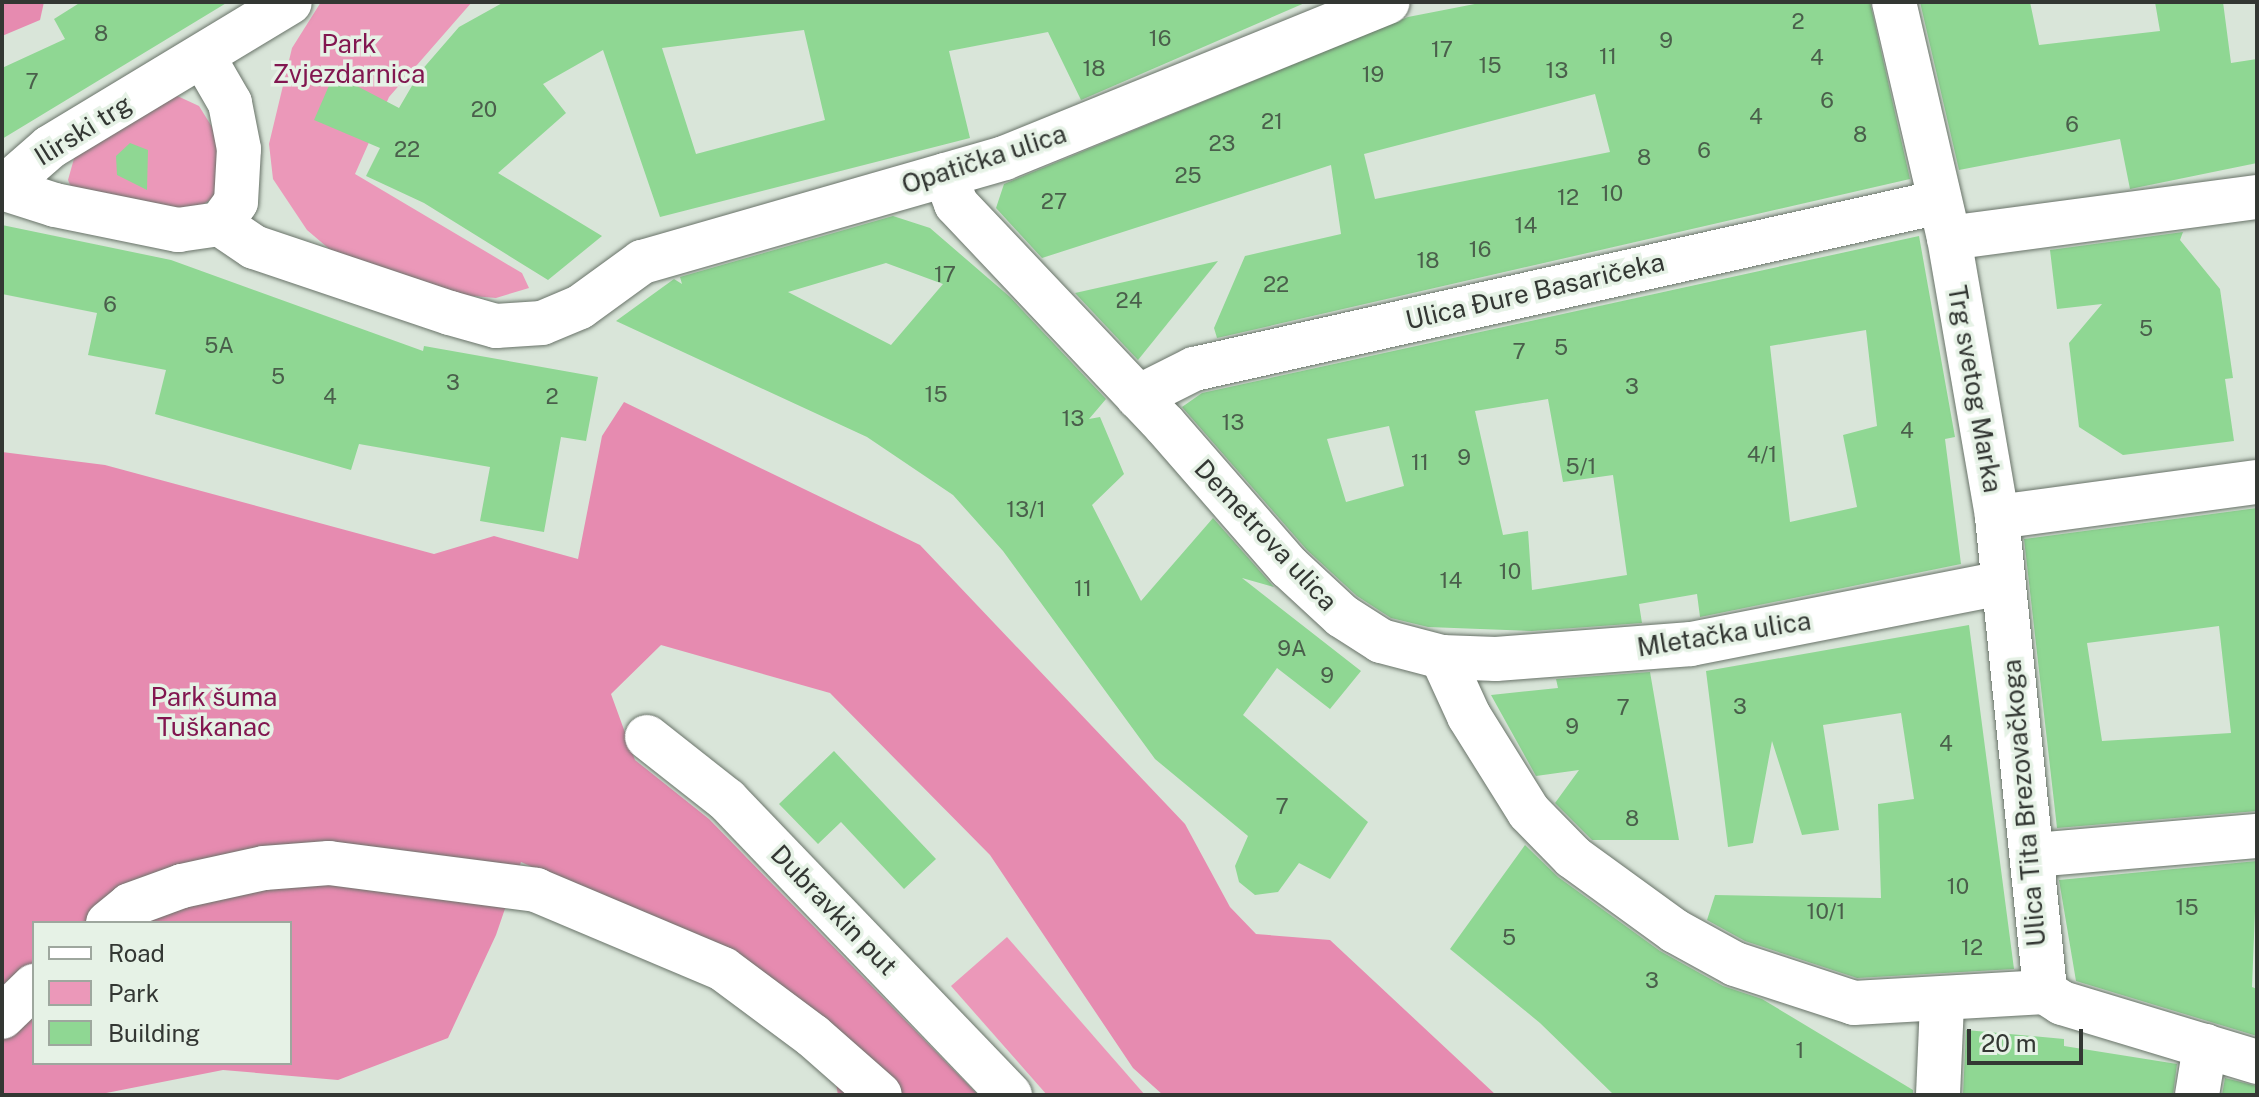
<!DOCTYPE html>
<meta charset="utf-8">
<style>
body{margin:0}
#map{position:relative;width:2259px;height:1097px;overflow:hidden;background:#d9e5d9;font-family:"Public Sans",sans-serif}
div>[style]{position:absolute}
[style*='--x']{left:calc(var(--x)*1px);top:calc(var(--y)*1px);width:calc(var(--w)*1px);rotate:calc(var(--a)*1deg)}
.green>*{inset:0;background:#eb98b9}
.forest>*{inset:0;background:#e68bb0}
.building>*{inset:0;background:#8fd793}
.roads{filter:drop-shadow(0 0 2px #697369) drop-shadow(0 0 2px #697369)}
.minor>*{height:44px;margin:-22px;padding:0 22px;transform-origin:22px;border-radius:22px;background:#fff}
span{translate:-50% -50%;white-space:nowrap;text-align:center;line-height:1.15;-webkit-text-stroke:7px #e6f2e6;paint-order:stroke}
.number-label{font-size:22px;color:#4a5f4b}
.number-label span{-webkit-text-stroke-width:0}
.park-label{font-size:26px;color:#821750}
.street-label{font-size:26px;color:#333733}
.frame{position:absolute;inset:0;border:4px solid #333733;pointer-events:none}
.legend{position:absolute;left:32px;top:921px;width:260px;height:144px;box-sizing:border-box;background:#e6f2e6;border:2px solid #9ea79e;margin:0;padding:10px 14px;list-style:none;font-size:24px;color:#333733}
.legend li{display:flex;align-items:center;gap:16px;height:40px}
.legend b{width:40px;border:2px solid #9ea79e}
.scale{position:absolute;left:1967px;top:1029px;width:116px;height:36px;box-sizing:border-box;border:4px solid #333733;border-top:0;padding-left:10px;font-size:24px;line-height:28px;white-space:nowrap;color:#333733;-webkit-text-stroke:6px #e6f2e6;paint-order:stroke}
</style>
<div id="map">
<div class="green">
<div style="clip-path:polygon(321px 2px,472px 2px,389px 97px,355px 174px,522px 273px,529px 288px,496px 298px,462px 295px,334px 253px,307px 230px,273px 179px,269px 144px,292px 48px)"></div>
<div style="clip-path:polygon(173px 94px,199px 106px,217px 135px,219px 194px,199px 207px,176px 210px,73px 192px,68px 180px,75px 155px)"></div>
<div style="clip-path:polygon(1007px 937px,1145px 1095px,1047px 1095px,951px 986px)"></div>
</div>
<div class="forest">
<div style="clip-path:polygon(2px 2px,44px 2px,40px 20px,2px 36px)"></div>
<div style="clip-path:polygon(evenodd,624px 402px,920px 545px,1185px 824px,1230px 907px,1256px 934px,1330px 940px,1496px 1095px,1163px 1095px,1133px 1068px,990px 855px,830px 693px,661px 645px,611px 694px,635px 760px,709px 819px,978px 1095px,838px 1095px,826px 1029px,719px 950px,521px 862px,496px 935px,448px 1038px,338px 1080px,223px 1070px,96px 1095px,2px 1095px,2px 452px,105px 465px,434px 554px,494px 536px,578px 559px,602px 436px,624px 402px,34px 923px,290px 923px,290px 1063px,34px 1063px,34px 923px)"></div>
</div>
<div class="building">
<div style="clip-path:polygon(81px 2px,228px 2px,2px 139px,2px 68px,65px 39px,54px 19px)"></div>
<div style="clip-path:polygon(evenodd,504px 2px,1307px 2px,1081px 100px,1048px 32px,949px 51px,970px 138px,660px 217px,603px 50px,543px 84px,566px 113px,498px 173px,602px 236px,548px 280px,424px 203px,366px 176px,380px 148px,314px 120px,334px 74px,399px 108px,420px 72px,459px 27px,504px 2px,804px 30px,825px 120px,696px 154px,662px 48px,804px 30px)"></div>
<div style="clip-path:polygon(evenodd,1485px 2px,1870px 2px,1910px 179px,1217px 338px,1214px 328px,1245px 256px,1341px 234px,1331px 165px,1042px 258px,996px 208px,1004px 184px,1408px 17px,1485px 2px,1595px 94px,1610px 152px,1375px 199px,1364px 154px,1595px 94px)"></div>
<div style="clip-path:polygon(1920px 2px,2030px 2px,2039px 45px,2160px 31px,2155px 2px,2223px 2px,2231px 63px,2257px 59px,2257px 163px,2130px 189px,2120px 139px,1959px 170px)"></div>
<div style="clip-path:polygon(130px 143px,148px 150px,147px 190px,117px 175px,116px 156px)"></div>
<div style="clip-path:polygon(evenodd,893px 216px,930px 228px,1010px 297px,1106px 399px,1089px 419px,1100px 417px,1124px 474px,1092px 505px,1141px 601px,1213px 518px,1274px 587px,1242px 578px,1361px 671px,1330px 709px,1277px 668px,1243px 715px,1368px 822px,1330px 879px,1299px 863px,1278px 892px,1255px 895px,1239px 882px,1235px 866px,1248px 836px,1155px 759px,1003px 551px,953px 495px,867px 437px,616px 321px,674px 279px,682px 284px,680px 277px,893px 216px,886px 263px,943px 284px,891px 345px,788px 292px,886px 263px)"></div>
<div style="clip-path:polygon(2px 225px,171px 260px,423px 351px,424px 346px,598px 377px,586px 441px,561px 437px,544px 532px,480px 521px,490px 467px,359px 444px,351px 470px,155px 414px,166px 370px,88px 355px,97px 313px,2px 294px)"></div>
<div style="clip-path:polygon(2183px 232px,2180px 240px,2220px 289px,2233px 378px,2225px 379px,2234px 441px,2123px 455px,2079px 427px,2069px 343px,2102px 304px,2057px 309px,2050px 250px)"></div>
<div style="clip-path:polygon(evenodd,1919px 236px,1955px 437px,1945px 439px,1961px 564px,1700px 617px,1697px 594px,1639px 604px,1642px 623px,1532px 631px,1428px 627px,1391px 618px,1357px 596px,1307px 550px,1182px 407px,1202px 393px,1919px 236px,1866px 330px,1877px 426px,1843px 435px,1857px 507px,1790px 522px,1770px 346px,1866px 330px,1919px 236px,1548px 399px,1563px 482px,1613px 475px,1627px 575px,1532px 590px,1528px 531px,1503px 535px,1475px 411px,1548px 399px,1919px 236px,1389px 426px,1404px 486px,1346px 502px,1327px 439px,1389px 426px)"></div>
<div style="clip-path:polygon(1218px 261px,1138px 360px,1075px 293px)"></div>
<div style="clip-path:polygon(evenodd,2257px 508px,2257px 811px,2057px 828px,2024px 539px,2257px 508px,2219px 626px,2231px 733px,2102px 741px,2087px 643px,2219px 626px)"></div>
<div style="clip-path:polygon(1969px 625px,2014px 969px,1857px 978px,1745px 941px,1707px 920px,1715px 895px,1881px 898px,1878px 804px,1914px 799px,1901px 713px,1823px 725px,1839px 830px,1802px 835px,1772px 741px,1753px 843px,1728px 847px,1706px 671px)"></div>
<div style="clip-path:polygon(1650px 672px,1679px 840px,1592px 840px,1555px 803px,1579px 770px,1536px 776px,1491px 695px,1558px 688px,1556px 679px)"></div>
<div style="clip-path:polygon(834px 751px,936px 859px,904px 889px,841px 822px,818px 844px,779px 804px)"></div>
<div style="clip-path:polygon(1525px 845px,1558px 877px,1660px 951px,1723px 986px,1762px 999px,1913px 1090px,1913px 1095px,1614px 1095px,1540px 1023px,1450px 949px)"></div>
<div style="clip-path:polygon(2257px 861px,2252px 987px,2257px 989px,2257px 1036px,2076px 981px,2059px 880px)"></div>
<div style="clip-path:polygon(1966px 1030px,2064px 1039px,2064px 1046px,2177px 1064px,2173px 1095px,1963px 1095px)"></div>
<div style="clip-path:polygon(2225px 1078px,2257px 1086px,2257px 1095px,2222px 1095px)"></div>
</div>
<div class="roads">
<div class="minor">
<div style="--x:1894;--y:2;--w:242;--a:76.9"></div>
<div style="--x:1949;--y:238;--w:283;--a:80.2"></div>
<div style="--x:1997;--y:517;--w:477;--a:84.2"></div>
<div style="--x:945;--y:175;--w:31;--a:69"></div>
<div style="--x:956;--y:204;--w:304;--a:46.6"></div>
<div style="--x:1165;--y:425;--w:189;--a:48.9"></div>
<div style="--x:1289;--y:567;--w:72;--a:42.8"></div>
<div style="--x:1342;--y:616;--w:46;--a:32.7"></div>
<div style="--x:1381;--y:641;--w:63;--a:14.7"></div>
<div style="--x:1442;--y:657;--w:54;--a:2.1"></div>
<div style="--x:1496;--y:659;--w:196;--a:-4.4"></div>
<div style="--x:1691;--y:644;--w:317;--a:-11.1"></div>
<div style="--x:2;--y:188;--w:56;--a:17.8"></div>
<div style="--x:55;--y:205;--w:126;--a:11.5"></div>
<div style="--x:178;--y:230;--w:42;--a:-8.1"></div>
<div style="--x:220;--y:224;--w:27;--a:-54"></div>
<div style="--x:236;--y:202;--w:53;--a:-86.8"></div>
<div style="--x:239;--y:149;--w:47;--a:-101.1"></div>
<div style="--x:230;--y:103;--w:52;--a:-120"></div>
<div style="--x:3;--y:188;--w:62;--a:-41.1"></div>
<div style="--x:50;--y:147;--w:280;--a:-31.1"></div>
<div style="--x:220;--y:224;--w:41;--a:34.1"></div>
<div style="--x:254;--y:247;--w:207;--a:18.6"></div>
<div style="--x:450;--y:313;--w:48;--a:15.8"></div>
<div style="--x:496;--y:326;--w:46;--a:-3.7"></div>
<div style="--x:542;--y:323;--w:41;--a:-22.8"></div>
<div style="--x:580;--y:307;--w:77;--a:-36"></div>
<div style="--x:642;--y:262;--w:377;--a:-16"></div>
<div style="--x:1004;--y:158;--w:414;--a:-22.1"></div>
<div style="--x:1949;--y:238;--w:311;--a:-7.6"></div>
<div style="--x:1138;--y:397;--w:63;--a:-26.6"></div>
<div style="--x:1194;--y:369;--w:763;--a:-12.63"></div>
<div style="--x:1997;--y:517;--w:262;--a:-7.7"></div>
<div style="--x:1442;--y:657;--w:65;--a:65.4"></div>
<div style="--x:1469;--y:716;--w:113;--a:58"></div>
<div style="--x:1529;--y:812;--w:63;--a:45.6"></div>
<div style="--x:1573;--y:857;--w:126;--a:36"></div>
<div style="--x:1675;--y:931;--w:68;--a:28.8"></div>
<div style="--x:1735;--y:964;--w:125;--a:18.1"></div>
<div style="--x:1854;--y:1003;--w:191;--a:-3.3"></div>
<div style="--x:647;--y:737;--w:102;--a:38.2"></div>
<div style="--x:727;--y:800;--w:409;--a:46.2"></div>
<div style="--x:2034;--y:855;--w:224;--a:-4.9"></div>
<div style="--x:108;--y:923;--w:28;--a:-39"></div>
<div style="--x:130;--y:905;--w:55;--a:-20.1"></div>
<div style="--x:182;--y:886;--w:84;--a:-12.4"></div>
<div style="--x:264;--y:868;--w:65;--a:-4.4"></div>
<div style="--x:329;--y:863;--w:209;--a:7.4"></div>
<div style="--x:536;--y:890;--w:203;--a:22.9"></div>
<div style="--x:723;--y:969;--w:112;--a:36.7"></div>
<div style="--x:813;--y:1036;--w:89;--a:41.4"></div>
<div style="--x:2045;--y:992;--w:20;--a:33"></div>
<div style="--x:2062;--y:1003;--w:204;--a:16.8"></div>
<div style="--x:2;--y:1017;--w:45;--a:-44.1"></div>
<div style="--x:1938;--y:1095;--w:93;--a:-87.5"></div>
<div style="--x:2197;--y:1095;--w:50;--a:-80.7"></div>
</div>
</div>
<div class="number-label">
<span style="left:1798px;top:22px">2</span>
<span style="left:101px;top:34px">8</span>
<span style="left:1160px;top:39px">16</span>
<span style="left:1666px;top:41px">9</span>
<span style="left:1442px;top:50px">17</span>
<span style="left:1608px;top:57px">11</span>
<span style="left:1817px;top:58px">4</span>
<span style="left:1490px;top:66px">15</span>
<span style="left:1094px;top:69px">18</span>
<span style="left:1557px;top:71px">13</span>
<span style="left:1373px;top:75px">19</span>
<span style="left:32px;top:82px">7</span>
<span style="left:1827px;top:101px">6</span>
<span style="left:484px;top:110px">20</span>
<span style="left:1756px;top:117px">4</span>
<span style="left:1272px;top:122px">21</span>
<span style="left:2072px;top:125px">6</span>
<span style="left:1860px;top:135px">8</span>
<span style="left:1222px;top:144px">23</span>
<span style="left:407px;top:150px">22</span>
<span style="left:1704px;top:151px">6</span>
<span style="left:1644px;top:158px">8</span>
<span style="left:1188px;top:176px">25</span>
<span style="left:1612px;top:194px">10</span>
<span style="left:1568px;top:198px">12</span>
<span style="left:1054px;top:202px">27</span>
<span style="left:1526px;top:226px">14</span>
<span style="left:1480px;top:250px">16</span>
<span style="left:1428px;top:261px">18</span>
<span style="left:945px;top:275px">17</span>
<span style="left:1276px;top:285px">22</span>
<span style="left:1129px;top:301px">24</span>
<span style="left:110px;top:305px">6</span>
<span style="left:2146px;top:329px">5</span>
<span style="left:219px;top:346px">5A</span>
<span style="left:1561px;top:348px">5</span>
<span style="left:1519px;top:352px">7</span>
<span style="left:278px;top:377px">5</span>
<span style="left:453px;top:383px">3</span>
<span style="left:1632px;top:387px">3</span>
<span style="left:936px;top:395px">15</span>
<span style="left:330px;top:397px">4</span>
<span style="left:552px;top:397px">2</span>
<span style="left:1073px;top:419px">13</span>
<span style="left:1233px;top:423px">13</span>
<span style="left:1907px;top:431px">4</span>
<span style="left:1762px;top:455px">4/1</span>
<span style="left:1464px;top:458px">9</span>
<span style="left:1420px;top:463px">11</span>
<span style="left:1581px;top:467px">5/1</span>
<span style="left:1026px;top:510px">13/1</span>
<span style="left:1510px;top:572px">10</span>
<span style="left:1451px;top:581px">14</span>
<span style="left:1083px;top:589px">11</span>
<span style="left:1292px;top:649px">9A</span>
<span style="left:1327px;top:676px">9</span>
<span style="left:1740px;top:707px">3</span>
<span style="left:1623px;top:708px">7</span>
<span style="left:1572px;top:727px">9</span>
<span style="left:1946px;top:744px">4</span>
<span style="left:1282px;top:807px">7</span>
<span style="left:1632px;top:819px">8</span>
<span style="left:1958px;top:887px">10</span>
<span style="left:2187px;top:908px">15</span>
<span style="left:1826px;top:912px">10/1</span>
<span style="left:1509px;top:938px">5</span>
<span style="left:1972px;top:948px">12</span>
<span style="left:1652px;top:981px">3</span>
<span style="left:1800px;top:1051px">1</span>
</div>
<div class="park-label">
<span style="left:349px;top:59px">Park<br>Zvjezdarnica</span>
<span style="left:214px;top:712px">Park šuma<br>Tuškanac</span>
</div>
<div class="street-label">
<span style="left:83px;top:130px;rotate:-32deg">Ilirski trg</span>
<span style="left:984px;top:159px;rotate:-18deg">Opatička ulica</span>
<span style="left:1535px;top:291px;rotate:-13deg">Ulica Đure Basaričeka</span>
<span style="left:1975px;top:389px;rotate:80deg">Trg svetog Marka</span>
<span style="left:1266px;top:535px;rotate:47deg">Demetrova ulica</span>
<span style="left:1724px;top:634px;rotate:-9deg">Mletačka ulica</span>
<span style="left:2024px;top:803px;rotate:-95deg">Ulica Tita Brezovačkoga</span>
<span style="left:834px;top:910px;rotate:46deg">Dubravkin put</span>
</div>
<div class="frame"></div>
<ul class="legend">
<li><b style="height:10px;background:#fff"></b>Road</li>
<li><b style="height:22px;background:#eb98b9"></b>Park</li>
<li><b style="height:22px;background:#8fd793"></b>Building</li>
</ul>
<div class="scale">20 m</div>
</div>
